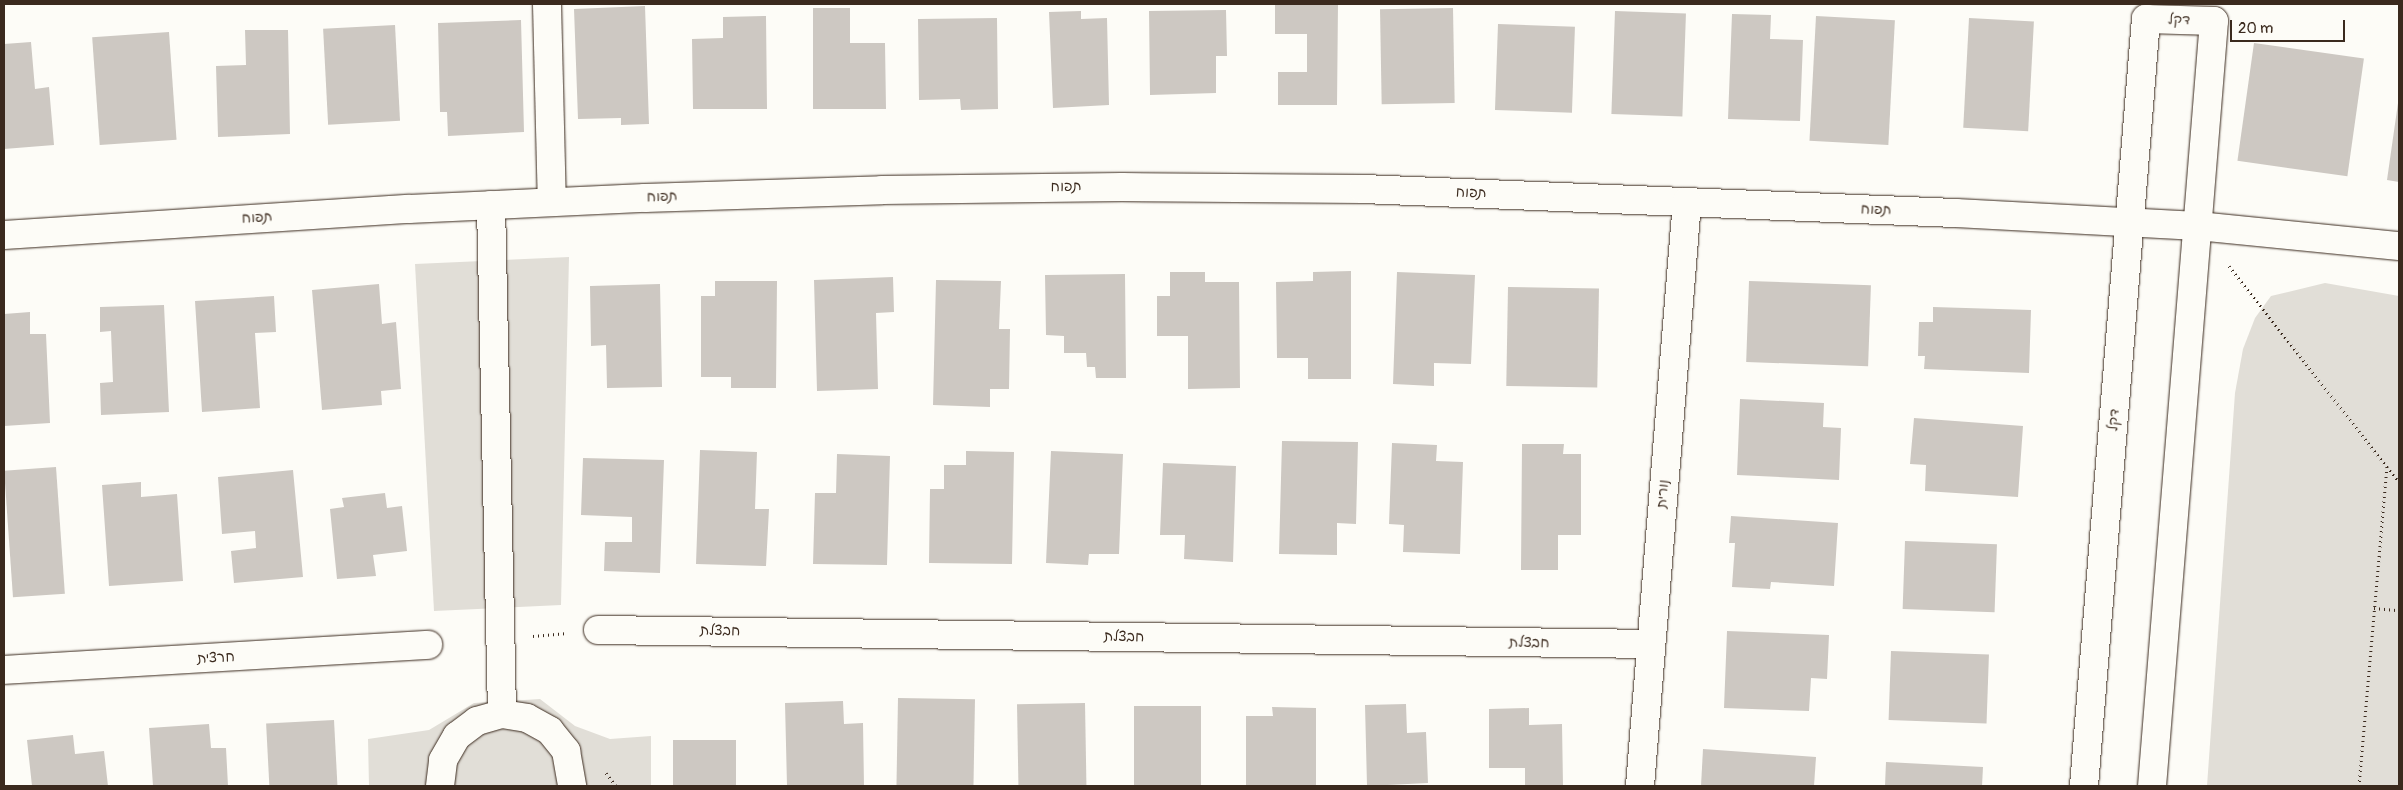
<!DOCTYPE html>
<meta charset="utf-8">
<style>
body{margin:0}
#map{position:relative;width:2403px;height:790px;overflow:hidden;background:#fdfcf7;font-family:Pangolin,"Playpen Sans Hebrew",sans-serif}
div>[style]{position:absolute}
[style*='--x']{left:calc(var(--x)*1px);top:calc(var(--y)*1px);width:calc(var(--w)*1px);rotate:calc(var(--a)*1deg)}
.green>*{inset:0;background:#e1ded7}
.building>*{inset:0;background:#cdc8c2;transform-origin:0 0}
.path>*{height:3px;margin-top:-1.5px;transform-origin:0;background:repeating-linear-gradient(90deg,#3b2a1e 0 1px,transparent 0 5px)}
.roads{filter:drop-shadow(0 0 1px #3b2a1e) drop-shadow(0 0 1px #3b2a1e)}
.minor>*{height:28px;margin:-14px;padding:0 14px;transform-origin:14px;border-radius:14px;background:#fdfcf7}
span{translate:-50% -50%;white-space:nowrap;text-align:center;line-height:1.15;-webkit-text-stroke:4px #fdfcf7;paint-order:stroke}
.street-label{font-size:14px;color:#3b2a1e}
.frame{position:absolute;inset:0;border:5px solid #3b2a1e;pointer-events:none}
.scale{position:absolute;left:2230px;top:20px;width:115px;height:22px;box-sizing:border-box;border:2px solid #3b2a1e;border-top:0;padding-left:6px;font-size:15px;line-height:18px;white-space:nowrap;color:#3b2a1e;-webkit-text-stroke:4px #fdfcf7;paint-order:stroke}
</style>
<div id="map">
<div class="green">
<div style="clip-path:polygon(569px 257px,561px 605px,434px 611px,415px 264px)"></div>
<div style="clip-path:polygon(2325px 283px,2399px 296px,2399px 786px,2207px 786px,2235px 393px,2243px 349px,2255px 318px,2271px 296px)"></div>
<div style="clip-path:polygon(540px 699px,575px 726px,610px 739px,651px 736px,651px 786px,369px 786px,368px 739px,429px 730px,474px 703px)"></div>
</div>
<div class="building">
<div style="clip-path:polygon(1275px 4px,1338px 4px,1337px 105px,1278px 105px,1278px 72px,1307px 72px,1307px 34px,1275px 34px)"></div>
<div style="clip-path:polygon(645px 6px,649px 124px,621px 125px,621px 118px,578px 119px,574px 9px)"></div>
<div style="clip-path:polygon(813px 8px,850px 8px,850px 43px,885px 43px,886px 109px,813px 109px)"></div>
<div style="left:1453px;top:8px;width:95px;height:73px;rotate:89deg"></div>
<div style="clip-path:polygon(1226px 10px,1227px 56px,1216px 56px,1216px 93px,1150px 95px,1149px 11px)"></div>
<div style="clip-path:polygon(1081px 11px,1081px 19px,1107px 18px,1109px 105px,1053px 108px,1049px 12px)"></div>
<div style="left:1615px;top:11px;width:71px;height:103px;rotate:2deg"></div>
<div style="clip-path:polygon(1732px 14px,1771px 15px,1770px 39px,1803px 40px,1800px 121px,1728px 119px)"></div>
<div style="clip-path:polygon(766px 16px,767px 109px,693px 109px,692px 39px,723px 38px,723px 17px)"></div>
<div style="left:1816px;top:16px;width:79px;height:125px;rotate:3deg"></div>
<div style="clip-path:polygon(997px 18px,998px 109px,961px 110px,960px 99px,919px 100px,918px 19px)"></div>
<div style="left:1969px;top:18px;width:65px;height:110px;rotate:3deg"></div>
<div style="clip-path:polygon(521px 20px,524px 132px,448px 136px,447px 112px,440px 112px,438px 23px)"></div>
<div style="left:1498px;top:24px;width:77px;height:86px;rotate:2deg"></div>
<div style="left:395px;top:25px;width:96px;height:72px;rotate:87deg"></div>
<div style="clip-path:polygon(245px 30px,288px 30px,290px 134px,218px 137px,216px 66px,246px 65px)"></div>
<div style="left:169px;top:32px;width:108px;height:77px;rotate:86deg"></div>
<div style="clip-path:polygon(31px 42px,35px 89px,49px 87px,54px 145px,4px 149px,4px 44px)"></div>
<div style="left:2254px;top:43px;width:111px;height:119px;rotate:8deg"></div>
<div style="clip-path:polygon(2398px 103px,2399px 103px,2399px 182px,2387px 180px)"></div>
<div style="clip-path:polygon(1351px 271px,1351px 379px,1308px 379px,1308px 358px,1277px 358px,1276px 282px,1313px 281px,1313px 272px)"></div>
<div style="clip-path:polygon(1170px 272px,1205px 272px,1205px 282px,1239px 282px,1240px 388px,1188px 389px,1188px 336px,1157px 336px,1157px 296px,1170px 296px)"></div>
<div style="clip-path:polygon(1397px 272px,1475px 275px,1471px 364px,1434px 363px,1434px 386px,1393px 384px)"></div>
<div style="clip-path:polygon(1125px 274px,1126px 378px,1096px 378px,1095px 367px,1087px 367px,1086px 353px,1064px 353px,1064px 336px,1046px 335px,1045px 275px)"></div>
<div style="clip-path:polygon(893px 277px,894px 312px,876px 313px,878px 389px,817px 391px,814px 280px)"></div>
<div style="clip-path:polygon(936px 280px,1001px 281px,999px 329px,1010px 329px,1009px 389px,990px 389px,990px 407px,933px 405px)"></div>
<div style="clip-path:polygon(715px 281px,777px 281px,776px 388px,731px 388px,731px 377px,701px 377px,701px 296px,715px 296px)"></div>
<div style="left:1749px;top:281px;width:122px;height:81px;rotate:2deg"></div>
<div style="clip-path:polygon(379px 284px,382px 324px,396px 322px,401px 389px,381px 391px,382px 405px,322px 410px,312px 290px)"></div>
<div style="clip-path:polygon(660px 284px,662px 387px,607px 388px,606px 345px,591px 346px,590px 286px)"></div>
<div style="left:1508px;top:287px;width:91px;height:99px;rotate:1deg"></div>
<div style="clip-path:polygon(274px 296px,276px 332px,255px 333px,260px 408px,202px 412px,195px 301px)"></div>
<div style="clip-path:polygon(164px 305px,169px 412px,101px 415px,100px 383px,113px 382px,111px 331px,100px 332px,100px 307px)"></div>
<div style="clip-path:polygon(1933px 307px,2031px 310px,2029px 373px,1924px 369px,1925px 356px,1918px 356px,1919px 322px,1933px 322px)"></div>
<div style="clip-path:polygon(30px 312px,30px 334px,46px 334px,50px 423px,4px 426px,4px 314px)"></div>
<div style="clip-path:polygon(1740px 399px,1824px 403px,1823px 427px,1841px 428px,1839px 480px,1737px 475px)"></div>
<div style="clip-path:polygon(1914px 418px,2023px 426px,2018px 497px,1925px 491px,1926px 465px,1910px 464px)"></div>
<div style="clip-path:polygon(1282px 441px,1358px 442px,1356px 524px,1337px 523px,1337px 555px,1279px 554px)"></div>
<div style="clip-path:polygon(1392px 443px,1437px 445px,1436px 461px,1463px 462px,1460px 554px,1403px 552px,1404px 525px,1389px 524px)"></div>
<div style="clip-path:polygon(1522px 444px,1564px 444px,1563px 454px,1581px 454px,1581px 535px,1558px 535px,1558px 570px,1521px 570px)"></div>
<div style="clip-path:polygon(700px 450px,757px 452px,755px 509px,769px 509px,766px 566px,696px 564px)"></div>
<div style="clip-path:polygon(966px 451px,1014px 452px,1012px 564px,929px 563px,930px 489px,944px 489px,944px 465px,966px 465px)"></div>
<div style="clip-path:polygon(1051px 451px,1123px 454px,1119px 554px,1089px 554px,1088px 565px,1046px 563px)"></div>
<div style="clip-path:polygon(837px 454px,890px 456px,887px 565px,813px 564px,815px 493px,836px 493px)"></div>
<div style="clip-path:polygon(583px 458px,664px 460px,660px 573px,604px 571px,605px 542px,632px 542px,632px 517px,581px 515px)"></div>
<div style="clip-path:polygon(1163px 463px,1236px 466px,1233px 562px,1184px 559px,1185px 535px,1160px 535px)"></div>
<div style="left:56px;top:467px;width:127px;height:52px;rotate:86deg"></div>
<div style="clip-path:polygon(293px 470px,303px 577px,234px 583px,231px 551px,256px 548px,255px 531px,222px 534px,218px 477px)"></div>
<div style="clip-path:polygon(141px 482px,141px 497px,177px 494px,183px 581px,109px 586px,102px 485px)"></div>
<div style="clip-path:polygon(385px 493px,387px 508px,402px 506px,407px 551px,373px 555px,376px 576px,337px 579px,330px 509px,344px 507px,342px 498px)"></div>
<div style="clip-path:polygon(1731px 516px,1838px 523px,1834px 586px,1771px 582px,1770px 589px,1732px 587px,1735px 543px,1729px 543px)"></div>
<div style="left:1905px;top:541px;width:92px;height:68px;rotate:2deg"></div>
<div style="clip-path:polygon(1727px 631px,1829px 635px,1827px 679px,1811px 678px,1809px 711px,1724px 708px)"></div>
<div style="left:1891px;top:651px;width:98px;height:69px;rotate:2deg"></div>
<div style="left:898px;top:698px;width:77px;height:88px;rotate:1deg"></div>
<div style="clip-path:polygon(843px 701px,844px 724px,863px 723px,864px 786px,787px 786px,785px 703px)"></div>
<div style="left:1085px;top:703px;width:83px;height:68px;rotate:89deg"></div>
<div style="clip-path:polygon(1406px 704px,1407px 733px,1426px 732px,1428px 783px,1367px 786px,1365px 705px)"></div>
<div style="left:1201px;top:706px;width:80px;height:67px;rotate:90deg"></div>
<div style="clip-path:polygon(1272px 707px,1316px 708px,1316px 786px,1246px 786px,1246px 716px,1273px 716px)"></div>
<div style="clip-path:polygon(1529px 708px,1529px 725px,1562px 724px,1563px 786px,1525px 786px,1525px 768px,1489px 768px,1489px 709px)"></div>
<div style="left:334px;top:720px;width:66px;height:68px;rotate:87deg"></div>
<div style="clip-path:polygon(209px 724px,211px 748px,226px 748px,228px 786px,153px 786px,149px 728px)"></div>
<div style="clip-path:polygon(73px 735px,75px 754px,104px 751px,108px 786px,32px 786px,27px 740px)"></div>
<div style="left:673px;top:740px;width:63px;height:46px"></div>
<div style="clip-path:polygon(1703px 749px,1816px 757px,1814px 786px,1701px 786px)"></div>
<div style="clip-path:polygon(1886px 762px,1983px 767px,1982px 786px,1885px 786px)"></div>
</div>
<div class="path">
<div style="--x:2229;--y:266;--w:275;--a:51.8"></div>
<div style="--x:2374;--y:608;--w:25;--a:5"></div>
<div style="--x:533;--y:636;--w:32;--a:-5"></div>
<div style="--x:606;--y:773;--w:16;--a:52"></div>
<div style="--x:2359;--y:786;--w:321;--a:-85"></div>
</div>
<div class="roads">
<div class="minor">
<div style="--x:547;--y:4;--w:198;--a:88.6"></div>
<div style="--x:491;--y:205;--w:509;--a:88.76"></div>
<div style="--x:4;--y:235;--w:406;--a:-3.7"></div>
<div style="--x:409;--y:209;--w:236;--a:-2.7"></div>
<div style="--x:645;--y:198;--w:237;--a:-1.9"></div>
<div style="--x:882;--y:190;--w:240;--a:-0.7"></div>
<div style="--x:1122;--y:187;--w:241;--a:0.5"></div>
<div style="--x:1363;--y:189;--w:593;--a:2.32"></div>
<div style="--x:1956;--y:213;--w:242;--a:3.1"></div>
<div style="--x:2198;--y:226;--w:202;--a:5.7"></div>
<div style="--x:598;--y:630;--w:1053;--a:0.76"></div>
<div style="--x:4;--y:670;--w:425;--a:-3.4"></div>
<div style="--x:440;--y:786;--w:26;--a:-83"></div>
<div style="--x:443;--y:760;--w:28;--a:-60"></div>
<div style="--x:457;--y:736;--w:25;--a:-37"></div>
<div style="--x:477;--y:721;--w:26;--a:-16"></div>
<div style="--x:502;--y:714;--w:25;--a:9"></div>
<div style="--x:527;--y:718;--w:26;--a:29"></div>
<div style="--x:550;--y:731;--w:26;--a:51"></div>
<div style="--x:566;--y:751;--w:36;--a:80"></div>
<div style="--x:1640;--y:786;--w:586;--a:-85.4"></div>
<div style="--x:2084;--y:786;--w:770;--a:-85.38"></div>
<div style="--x:2146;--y:19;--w:68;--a:1.7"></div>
<div style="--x:2214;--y:21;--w:768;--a:94.63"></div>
</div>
</div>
<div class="street-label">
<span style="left:2179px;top:20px;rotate:2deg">דקל</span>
<span style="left:1066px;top:187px;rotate:-1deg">תפוח</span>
<span style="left:1471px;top:193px;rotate:2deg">תפוח</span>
<span style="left:662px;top:197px;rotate:-2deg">תפוח</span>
<span style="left:1876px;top:210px;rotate:2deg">תפוח</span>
<span style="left:257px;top:218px;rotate:-3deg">תפוח</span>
<span style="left:2114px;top:420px;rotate:-85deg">דקל</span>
<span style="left:1663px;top:494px;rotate:-85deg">נורית</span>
<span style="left:720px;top:631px;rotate:1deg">חבצלת</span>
<span style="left:1124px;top:637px;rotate:1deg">חבצלת</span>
<span style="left:1529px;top:643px;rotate:1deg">חבצלת</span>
<span style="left:216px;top:658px;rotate:-3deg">חרצית</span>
</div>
<div class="frame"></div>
<div class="scale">20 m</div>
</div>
